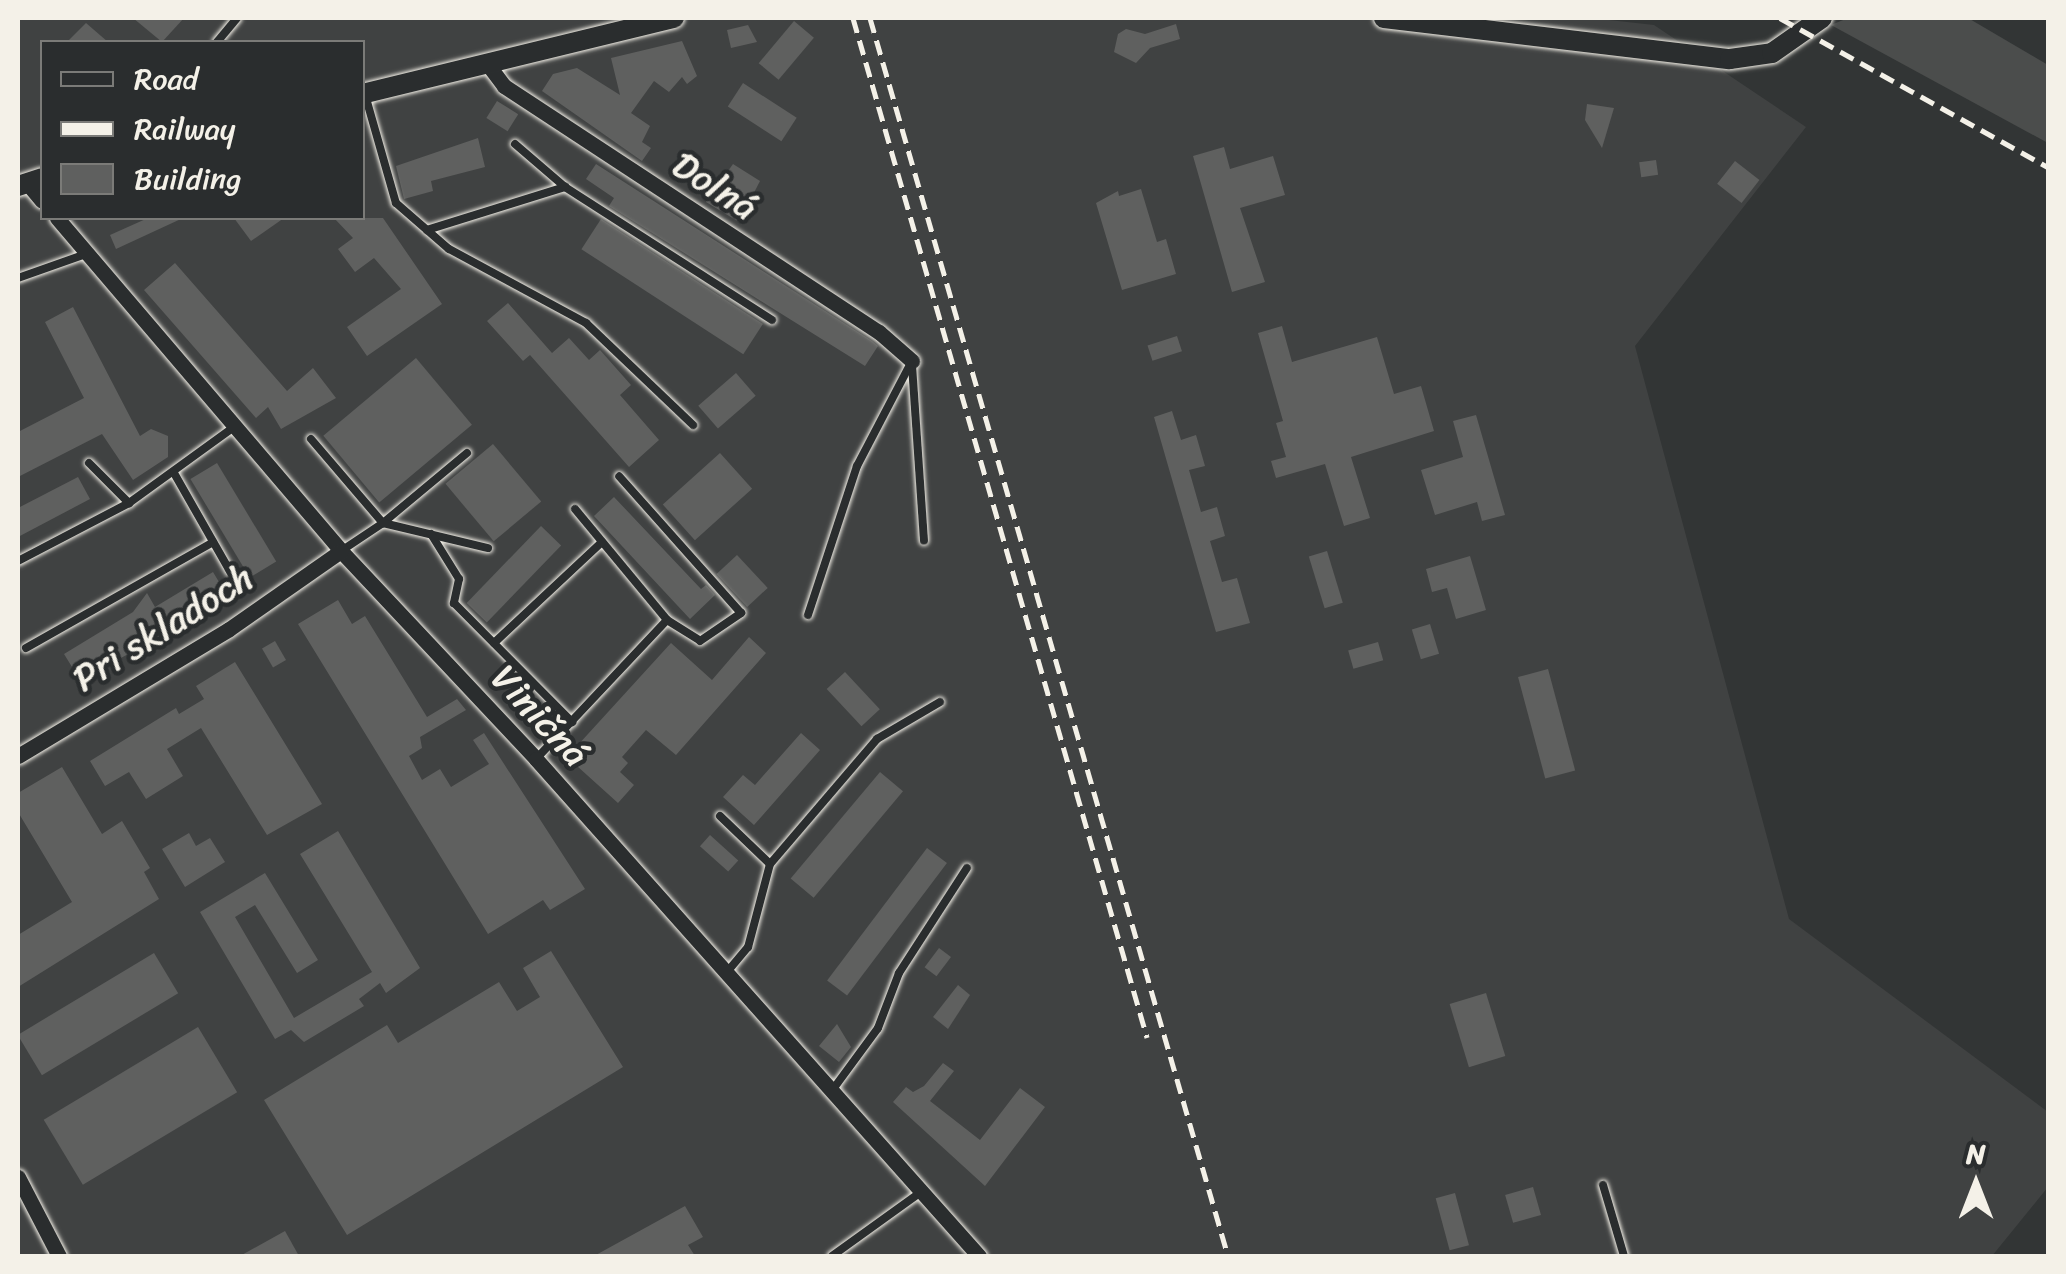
<!DOCTYPE html>
<meta charset="utf-8">
<style>
body{margin:0}
#map{position:relative;width:2066px;height:1274px;overflow:hidden;background:#323535;font-family:Sriracha,sans-serif}
div>[style]{position:absolute}
[style*='--x']{left:calc(var(--x)*1px);top:calc(var(--y)*1px);width:calc(var(--w)*1px);rotate:calc(var(--a)*1deg)}
.built>*{inset:0;background:#404242}
.green>*{inset:0;background:#4b4d4c}
.building>*{inset:0;background:#5f605f;transform-origin:0 0}
.roads{filter:drop-shadow(0 0 2px #f4f1e8) drop-shadow(0 0 2px #f4f1e8)}
.service>*{height:8px;margin:-4px;padding:0 4px;transform-origin:4px;border-radius:4px;background:#2a2d2e}
.minor>*{height:15px;margin:-7.5px;padding:0 7.5px;transform-origin:7.5px;border-radius:7.5px;background:#2a2d2e}
.tertiary>*{height:20px;margin:-10px;padding:0 10px;transform-origin:10px;border-radius:10px;background:#2a2d2e}
.rail>*{height:5px;margin-top:-2.5px;transform-origin:0;background:repeating-linear-gradient(90deg,#f4f1e8 0 15px,transparent 0 23px)}
span{translate:-50% -50%;white-space:nowrap;text-align:center;line-height:1.15;-webkit-text-stroke:9px #2a2d2e;paint-order:stroke}
.street-label{font-size:38px;color:#f4f1e8}
.frame{position:absolute;inset:0;border:20px solid #f4f1e8;pointer-events:none}
.legend{position:absolute;left:40px;top:40px;width:325px;height:180px;box-sizing:border-box;background:#2a2d2e;border:2px solid #7b7b78;margin:0;padding:12px 18px;list-style:none;font-size:30px;color:#f4f1e8}
.legend li{display:flex;align-items:center;gap:20px;height:50px}
.legend b{width:50px;border:2px solid #7b7b78}
.north{position:absolute;left:1926px;top:1134px;width:100px;height:100px;-webkit-text-stroke:8px #2a2d2e;paint-order:stroke;rotate:0deg;font-size:28px;font-weight:700;line-height:40px;text-align:center;color:#f4f1e8}
.north::after{content:'';display:block;margin:auto;width:35px;height:45px;background:#f4f1e8;clip-path:polygon(50% 0,100% 100%,50% 72%,0 100%)}
</style>
<div id="map">
<div class="built">
<div style="clip-path:polygon(evenodd,18px 18px,1591px 18px,1654px 25px,1806px 127px,1635px 346px,1789px 919px,2048px 1112px,2048px 1187px,1992px 1256px,18px 1256px,18px 18px,42px 42px,362px 42px,362px 218px,42px 218px,42px 42px)"></div>
</div>
<div class="green">
<div style="clip-path:polygon(1848px 18px,1968px 18px,2048px 65px,2048px 143px,1831px 25px)"></div>
</div>
<div class="building">
<div style="clip-path:polygon(133px 18px,184px 18px,162px 42px)"></div>
<div style="left:794px;top:21px;width:26px;height:55px;rotate:40deg"></div>
<div style="clip-path:polygon(86px 23px,108px 42px,67px 42px)"></div>
<div style="clip-path:polygon(1176px 24px,1180px 39px,1150px 48px,1136px 63px,1114px 52px,1118px 34px,1126px 29px,1145px 34px)"></div>
<div style="clip-path:polygon(748px 25px,757px 42px,731px 48px,727px 30px)"></div>
<div style="clip-path:polygon(682px 41px,697px 76px,687px 84px,682px 77px,669px 92px,654px 81px,631px 113px,650px 126px,642px 142px,651px 148px,642px 161px,542px 91px,553px 74px,577px 68px,620px 95px,611px 58px)"></div>
<div style="left:743px;top:83px;width:64px;height:28px;rotate:33deg"></div>
<div style="left:497px;top:101px;width:25px;height:20px;rotate:32deg"></div>
<div style="clip-path:polygon(1587px 104px,1614px 108px,1602px 148px,1585px 120px)"></div>
<div style="clip-path:polygon(478px 138px,485px 167px,431px 181px,433px 191px,404px 199px,396px 166px)"></div>
<div style="clip-path:polygon(1224px 147px,1230px 169px,1273px 156px,1285px 195px,1240px 208px,1265px 282px,1232px 292px,1193px 156px)"></div>
<div style="left:1656px;top:160px;width:15px;height:17px;rotate:82deg"></div>
<div style="left:1735px;top:161px;width:31px;height:29px;rotate:38deg"></div>
<div style="clip-path:polygon(596px 164px,872px 341px,878px 346px,865px 366px,609px 206px,614px 198px,586px 179px)"></div>
<div style="clip-path:polygon(733px 164px,760px 181px,739px 222px,706px 202px)"></div>
<div style="clip-path:polygon(1141px 189px,1157px 242px,1166px 239px,1176px 274px,1122px 290px,1096px 203px,1118px 191px,1119px 196px)"></div>
<div style="clip-path:polygon(148px 218px,183px 218px,116px 249px,110px 235px)"></div>
<div style="clip-path:polygon(234px 218px,284px 218px,251px 241px)"></div>
<div style="clip-path:polygon(334px 218px,383px 218px,442px 304px,367px 356px,347px 327px,401px 289px,374px 258px,355px 272px,338px 249px,353px 238px)"></div>
<div style="left:601px;top:219px;width:193px;height:36px;rotate:33deg"></div>
<div style="clip-path:polygon(175px 263px,287px 391px,313px 368px,336px 398px,281px 429px,268px 407px,256px 418px,144px 290px)"></div>
<div style="clip-path:polygon(508px 303px,552px 353px,569px 338px,589px 360px,600px 350px,631px 385px,620px 395px,659px 440px,629px 467px,530px 355px,523px 361px,487px 321px)"></div>
<div style="clip-path:polygon(73px 307px,140px 436px,151px 429px,168px 436px,168px 457px,133px 480px,102px 434px,18px 477px,18px 432px,84px 398px,45px 322px)"></div>
<div style="clip-path:polygon(1282px 326px,1292px 362px,1377px 337px,1394px 394px,1421px 386px,1434px 431px,1351px 457px,1370px 518px,1344px 526px,1325px 464px,1276px 478px,1271px 461px,1286px 457px,1276px 423px,1283px 421px,1258px 333px)"></div>
<div style="left:1177px;top:336px;width:16px;height:31px;rotate:72deg"></div>
<div style="left:416px;top:358px;width:87px;height:121px;rotate:50deg"></div>
<div style="left:736px;top:373px;width:30px;height:50px;rotate:49deg"></div>
<div style="clip-path:polygon(1172px 411px,1181px 440px,1196px 435px,1205px 466px,1189px 470px,1201px 512px,1217px 507px,1225px 536px,1210px 541px,1222px 582px,1237px 578px,1250px 623px,1216px 632px,1154px 417px)"></div>
<div style="clip-path:polygon(1476px 415px,1505px 515px,1482px 521px,1477px 502px,1435px 515px,1421px 470px,1463px 457px,1453px 421px)"></div>
<div style="left:493px;top:444px;width:75px;height:62px;rotate:50deg"></div>
<div style="left:720px;top:453px;width:48px;height:77px;rotate:48deg"></div>
<div style="left:217px;top:463px;width:115px;height:31px;rotate:59deg"></div>
<div style="clip-path:polygon(78px 477px,90px 499px,18px 537px,18px 508px)"></div>
<div style="clip-path:polygon(614px 497px,701px 589px,706px 585px,715px 595px,690px 619px,594px 516px)"></div>
<div style="left:541px;top:526px;width:28px;height:107px;rotate:44deg"></div>
<div style="left:1327px;top:551px;width:54px;height:19px;rotate:73deg"></div>
<div style="left:737px;top:555px;width:45px;height:28px;rotate:47deg"></div>
<div style="clip-path:polygon(1470px 556px,1486px 610px,1456px 619px,1447px 588px,1432px 592px,1426px 569px)"></div>
<div style="clip-path:polygon(213px 572px,225px 592px,168px 627px,171px 631px,80px 680px,64px 654px,133px 612px,147px 593px,155px 607px)"></div>
<div style="clip-path:polygon(338px 600px,352px 624px,365px 616px,427px 717px,457px 699px,466px 710px,420px 737px,422px 748px,409px 756px,422px 780px,440px 769px,451px 787px,489px 764px,473px 740px,484px 733px,585px 889px,550px 910px,543px 900px,488px 934px,298px 624px)"></div>
<div style="left:1430px;top:624px;width:31px;height:19px;rotate:73deg"></div>
<div style="clip-path:polygon(749px 637px,766px 653px,676px 755px,646px 730px,622px 757px,628px 763px,620px 772px,634px 785px,618px 803px,567px 757px,671px 643px,712px 680px)"></div>
<div style="left:275px;top:641px;width:22px;height:15px;rotate:60deg"></div>
<div style="left:1378px;top:642px;width:19px;height:31px;rotate:74deg"></div>
<div style="clip-path:polygon(235px 662px,322px 804px,267px 835px,201px 728px,167px 749px,183px 776px,146px 799px,129px 772px,105px 786px,90px 761px,176px 708px,179px 714px,204px 699px,196px 686px)"></div>
<div style="left:1548px;top:669px;width:105px;height:31px;rotate:75deg"></div>
<div style="left:845px;top:672px;width:51px;height:25px;rotate:47deg"></div>
<div style="clip-path:polygon(801px 733px,820px 750px,754px 825px,723px 797px,743px 775px,755px 785px)"></div>
<div style="clip-path:polygon(62px 767px,102px 834px,122px 821px,150px 868px,144px 872px,159px 899px,18px 987px,18px 935px,72px 902px,18px 812px,18px 793px)"></div>
<div style="left:880px;top:772px;width:30px;height:139px;rotate:40deg"></div>
<div style="clip-path:polygon(338px 831px,420px 968px,386px 993px,380px 983px,359px 999px,364px 1006px,304px 1042px,291px 1030px,275px 1039px,200px 912px,265px 873px,318px 960px,297px 973px,255px 905px,235px 917px,294px 1018px,372px 972px,300px 854px)"></div>
<div style="clip-path:polygon(189px 833px,196px 846px,210px 838px,225px 862px,185px 887px,162px 849px)"></div>
<div style="left:710px;top:835px;width:38px;height:15px;rotate:42deg"></div>
<div style="left:927px;top:848px;width:25px;height:166px;rotate:37deg"></div>
<div style="left:939px;top:948px;width:15px;height:24px;rotate:37deg"></div>
<div style="clip-path:polygon(551px 951px,623px 1067px,347px 1235px,264px 1100px,387px 1025px,398px 1043px,499px 982px,517px 1011px,540px 997px,523px 968px)"></div>
<div style="left:154px;top:953px;width:47px;height:159px;rotate:59deg"></div>
<div style="clip-path:polygon(958px 985px,970px 995px,948px 1029px,933px 1017px)"></div>
<div style="left:1486px;top:993px;width:66px;height:38px;rotate:73deg"></div>
<div style="clip-path:polygon(837px 1024px,851px 1047px,839px 1062px,819px 1046px)"></div>
<div style="left:198px;top:1027px;width:76px;height:180px;rotate:59deg"></div>
<div style="clip-path:polygon(943px 1063px,954px 1071px,930px 1101px,980px 1140px,1020px 1088px,1045px 1107px,985px 1186px,893px 1102px,906px 1087px,913px 1092px,924px 1086px)"></div>
<div style="left:1533px;top:1187px;width:29px;height:29px;rotate:74deg"></div>
<div style="left:1455px;top:1193px;width:54px;height:20px;rotate:75deg"></div>
<div style="clip-path:polygon(685px 1206px,703px 1237px,688px 1245px,695px 1256px,594px 1256px)"></div>
<div style="clip-path:polygon(285px 1231px,299px 1256px,240px 1256px)"></div>
</div>
<div class="roads">
<div class="service">
<div style="--x:217;--y:42;--w:31;--a:-50"></div>
<div style="--x:366;--y:98;--w:109;--a:74.1"></div>
<div style="--x:396;--y:203;--w:70;--a:41"></div>
<div style="--x:449;--y:249;--w:156;--a:28.4"></div>
<div style="--x:586;--y:323;--w:148;--a:43.6"></div>
<div style="--x:515;--y:144;--w:66;--a:40.7"></div>
<div style="--x:565;--y:187;--w:246;--a:32.7"></div>
<div style="--x:427;--y:230;--w:145;--a:-17.3"></div>
<div style="--x:18;--y:278;--w:75;--a:-19.4"></div>
<div style="--x:912;--y:365;--w:176;--a:86.1"></div>
<div style="--x:311;--y:439;--w:111;--a:49.4"></div>
<div style="--x:383;--y:523;--w:50;--a:146.3"></div>
<div style="--x:467;--y:453;--w:109;--a:140.2"></div>
<div style="--x:383;--y:523;--w:108;--a:13.4"></div>
<div style="--x:89;--y:463;--w:57;--a:45"></div>
<div style="--x:129;--y:503;--w:130;--a:-35.9"></div>
<div style="--x:174;--y:473;--w:113;--a:60.3"></div>
<div style="--x:575;--y:509;--w:144;--a:50.3"></div>
<div style="--x:431;--y:534;--w:53;--a:58.1"></div>
<div style="--x:459;--y:579;--w:25;--a:102"></div>
<div style="--x:454;--y:603;--w:168;--a:45.2"></div>
<div style="--x:18;--y:561;--w:125;--a:-27.6"></div>
<div style="--x:808;--y:615;--w:157;--a:-71.8"></div>
<div style="--x:857;--y:466;--w:119;--a:-62.4"></div>
<div style="--x:494;--y:643;--w:148;--a:-43.1"></div>
<div style="--x:26;--y:648;--w:215;--a:-29.5"></div>
<div style="--x:536;--y:759;--w:191;--a:-46.7"></div>
<div style="--x:667;--y:620;--w:39;--a:32"></div>
<div style="--x:700;--y:641;--w:50;--a:-34.3"></div>
<div style="--x:741;--y:613;--w:183;--a:-131.7"></div>
<div style="--x:720;--y:816;--w:69;--a:43.8"></div>
<div style="--x:770;--y:864;--w:86;--a:104.8"></div>
<div style="--x:748;--y:947;--w:31;--a:130"></div>
<div style="--x:770;--y:864;--w:165;--a:-49.4"></div>
<div style="--x:877;--y:739;--w:73;--a:-30.4"></div>
<div style="--x:831;--y:1092;--w:79;--a:-53.7"></div>
<div style="--x:878;--y:1028;--w:59;--a:-69.1"></div>
<div style="--x:899;--y:973;--w:125;--a:-57.1"></div>
<div style="--x:1603;--y:1185;--w:74;--a:73.5"></div>
<div style="--x:832;--y:1256;--w:110;--a:-35.7"></div>
</div>
<div class="minor">
<div style="--x:486;--y:62;--w:30;--a:53"></div>
<div style="--x:504;--y:86;--w:448;--a:33.3"></div>
<div style="--x:879;--y:332;--w:44;--a:41.3"></div>
<div style="--x:27;--y:183;--w:23;--a:50"></div>
<div style="--x:57;--y:218;--w:438;--a:49.5"></div>
<div style="--x:341;--y:551;--w:285;--a:46.8"></div>
<div style="--x:536;--y:759;--w:666;--a:48.29"></div>
<div style="--x:18;--y:756;--w:246;--a:-31"></div>
<div style="--x:229;--y:629;--w:136;--a:-34.9"></div>
<div style="--x:18;--y:1177;--w:89;--a:62.6"></div>
</div>
<div class="tertiary">
<div style="--x:1384;--y:18;--w:348;--a:6.8"></div>
<div style="--x:1730;--y:59;--w:42;--a:-8.1"></div>
<div style="--x:1772;--y:53;--w:61;--a:-35"></div>
<div style="--x:362;--y:94;--w:321;--a:-13.7"></div>
<div style="--x:18;--y:186;--w:25;--a:-18"></div>
</div>
</div>
<div class="rail">
<div style="--x:853;--y:18;--w:1061;--a:73.91"></div>
<div style="--x:870;--y:18;--w:1289;--a:73.87"></div>
<div style="--x:1780;--y:18;--w:307;--a:29.1"></div>
</div>
<div class="street-label">
<span style="left:715px;top:186px;rotate:33deg">Dolná</span>
<span style="left:163px;top:628px;rotate:-32deg">Pri skladoch</span>
<span style="left:540px;top:716px;rotate:47deg">Viničná</span>
</div>
<div class="frame"></div>
<ul class="legend">
<li><b style="height:12px;background:#2a2d2e"></b>Road</li>
<li><b style="height:12px;background:#f4f1e8"></b>Railway</li>
<li><b style="height:28px;background:#5f605f"></b>Building</li>
</ul>
<div class="north">N</div>
</div>
